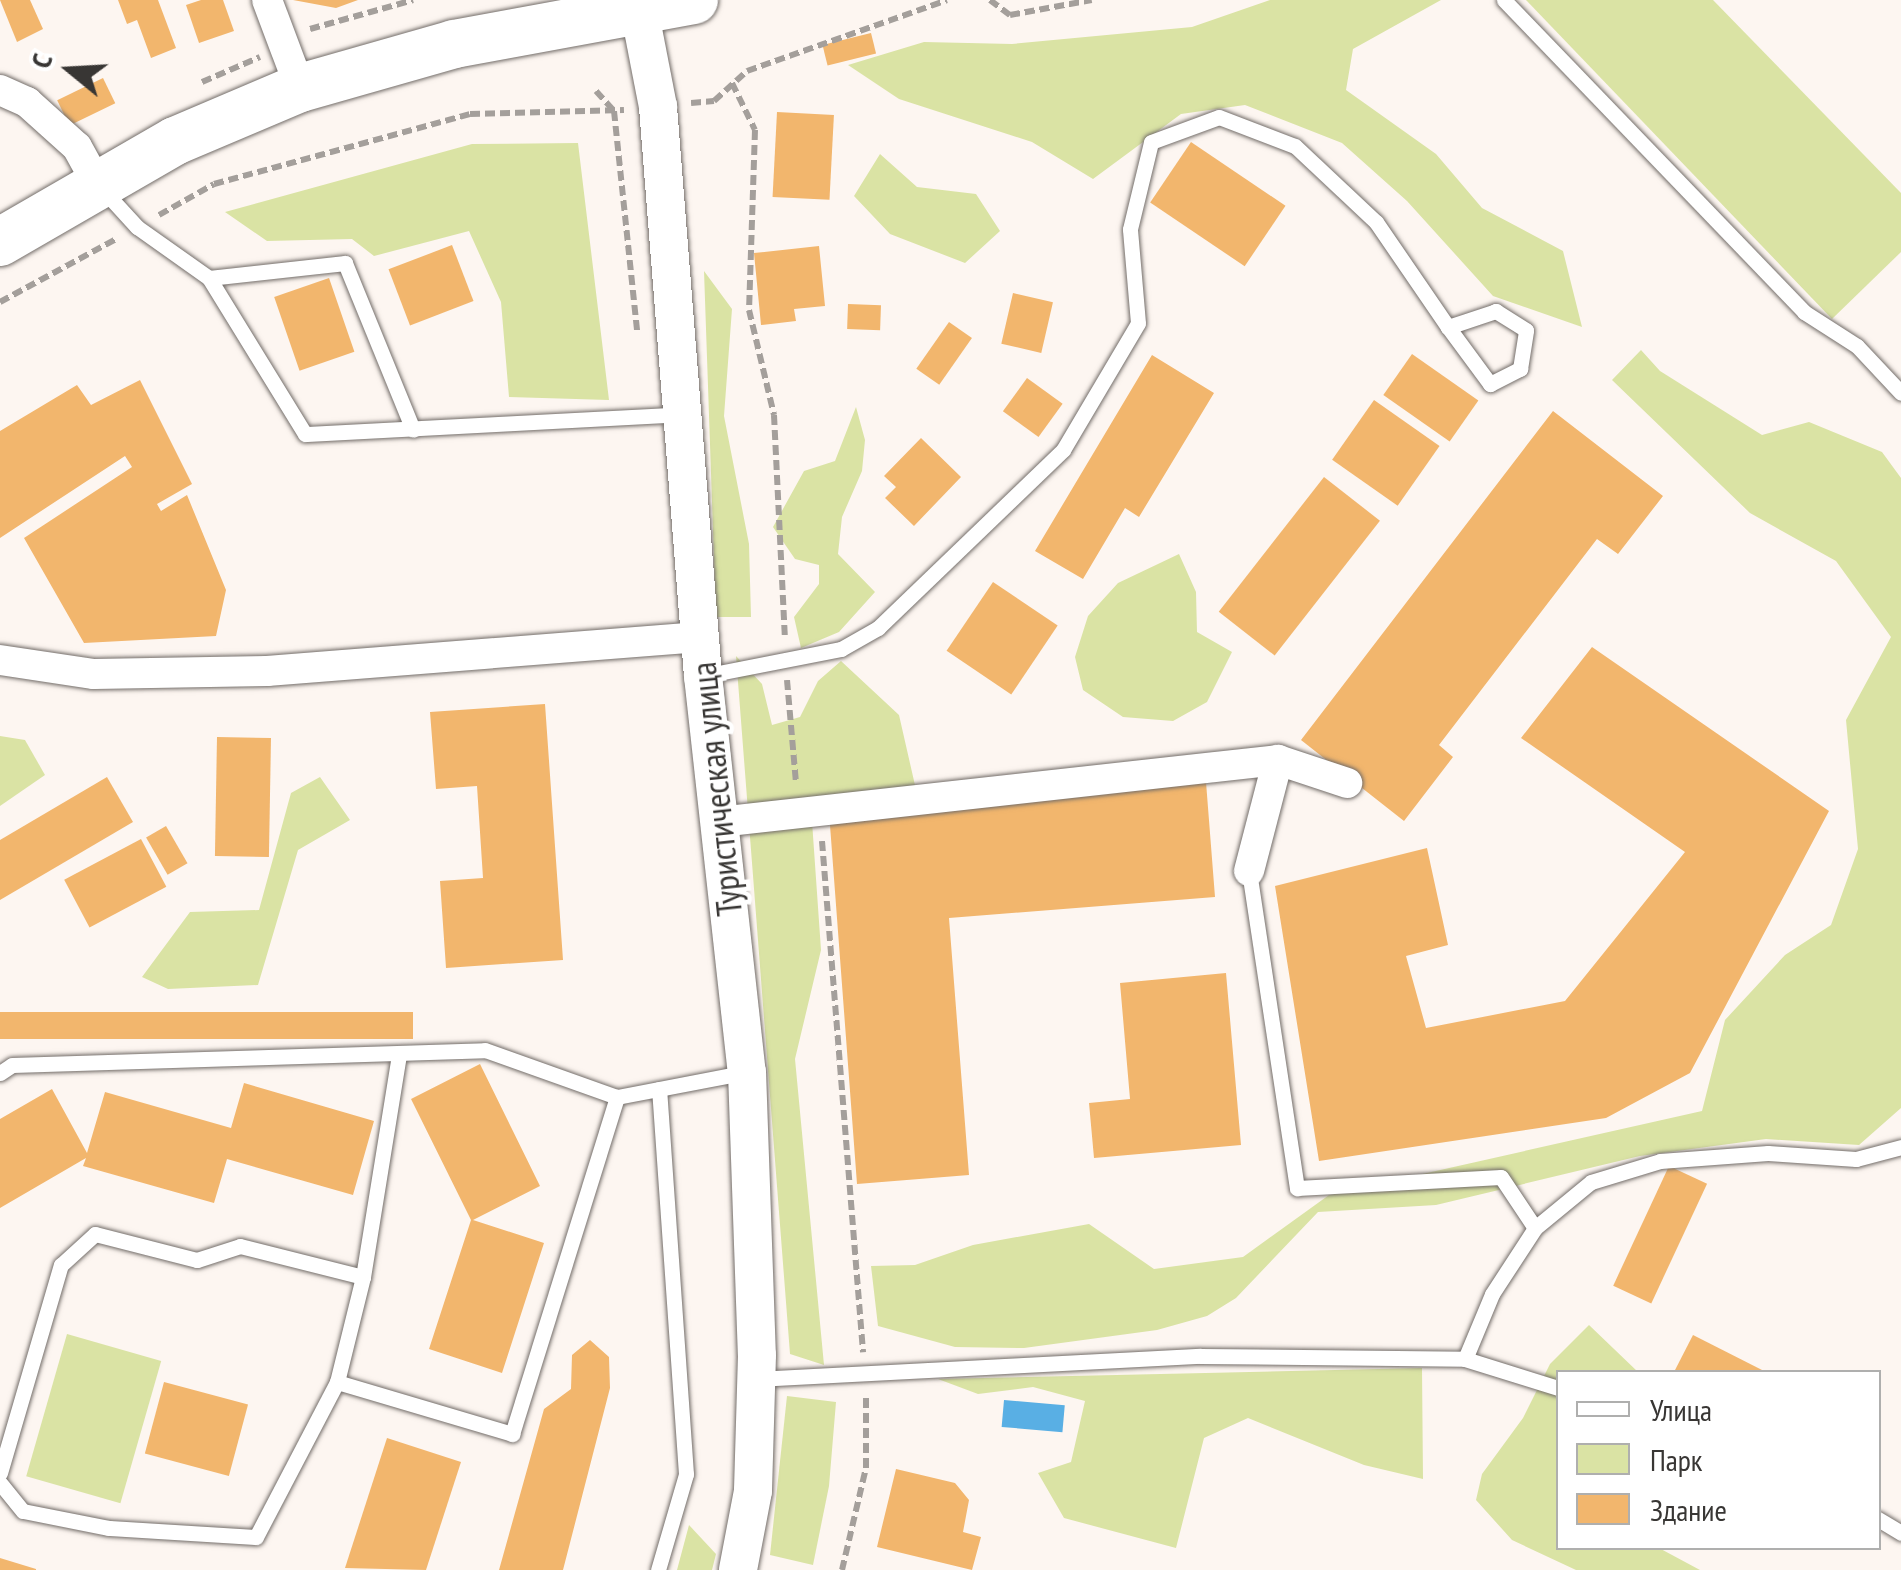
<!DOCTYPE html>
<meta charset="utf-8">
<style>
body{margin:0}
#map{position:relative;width:1901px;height:1570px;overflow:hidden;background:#fdf6f1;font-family:"PT Sans Narrow",sans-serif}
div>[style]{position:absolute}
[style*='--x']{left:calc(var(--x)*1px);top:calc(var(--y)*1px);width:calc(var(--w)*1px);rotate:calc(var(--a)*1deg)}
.green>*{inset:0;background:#dae3a4;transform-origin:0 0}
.water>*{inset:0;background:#59afe4;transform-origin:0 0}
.building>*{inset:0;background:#f2b66d;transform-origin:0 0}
.path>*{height:6px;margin-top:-3px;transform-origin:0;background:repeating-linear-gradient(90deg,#a49f9b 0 10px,transparent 0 15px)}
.roads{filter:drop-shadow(0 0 2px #736d69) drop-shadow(0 0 2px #736d69)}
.service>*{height:15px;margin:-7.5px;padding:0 7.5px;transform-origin:7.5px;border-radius:7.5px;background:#fff}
.minor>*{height:30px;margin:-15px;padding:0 15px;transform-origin:15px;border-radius:15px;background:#fff}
.tertiary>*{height:38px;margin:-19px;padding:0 19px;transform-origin:19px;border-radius:19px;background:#fff}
.primary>*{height:48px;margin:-24px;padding:0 24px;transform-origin:24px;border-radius:24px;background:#fff}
span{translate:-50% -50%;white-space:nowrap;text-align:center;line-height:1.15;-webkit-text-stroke:9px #fff;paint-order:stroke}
.street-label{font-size:35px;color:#383634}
.legend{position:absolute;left:1556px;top:1370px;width:325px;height:180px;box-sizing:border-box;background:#fff;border:2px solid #afafae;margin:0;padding:12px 18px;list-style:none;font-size:30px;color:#383634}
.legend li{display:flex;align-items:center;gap:20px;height:50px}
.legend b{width:50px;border:2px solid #afafae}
.north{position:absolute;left:20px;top:20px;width:100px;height:100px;-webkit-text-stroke:8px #fff;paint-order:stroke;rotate:288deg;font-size:28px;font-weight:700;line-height:40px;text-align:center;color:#383634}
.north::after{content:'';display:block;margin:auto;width:35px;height:45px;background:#383634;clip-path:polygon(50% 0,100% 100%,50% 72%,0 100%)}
</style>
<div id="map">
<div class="green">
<div style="clip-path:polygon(1270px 0,1441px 0,1353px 49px,1346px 90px,1436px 154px,1482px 208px,1563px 251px,1582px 327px,1493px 296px,1407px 201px,1342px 143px,1245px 105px,1181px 114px,1093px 179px,1032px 142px,899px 99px,848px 65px,924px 42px,1012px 44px,1192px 27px)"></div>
<div style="clip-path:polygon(1526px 0,1713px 0,1901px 193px,1901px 252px,1832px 319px)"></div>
<div style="clip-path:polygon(578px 143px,609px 400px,509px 397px,501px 302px,469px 231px,374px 256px,352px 239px,267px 241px,225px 212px,472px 144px)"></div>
<div style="clip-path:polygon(880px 154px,917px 187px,976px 194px,1000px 231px,965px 263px,890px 234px,854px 196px)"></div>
<div style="clip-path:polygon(704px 271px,732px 309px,724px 416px,749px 544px,751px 617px,716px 617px)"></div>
<div style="clip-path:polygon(1641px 350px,1660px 371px,1762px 435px,1809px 422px,1882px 452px,1901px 478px,1901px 1108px,1859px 1145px,1766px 1139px,1640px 1156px,1436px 1205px,1318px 1212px,1236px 1298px,1207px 1316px,1157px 1330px,1024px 1348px,955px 1347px,878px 1326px,871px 1266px,915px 1265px,973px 1245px,1089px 1224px,1154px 1269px,1243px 1257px,1329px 1195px,1702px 1111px,1725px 1020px,1785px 955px,1831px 925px,1858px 849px,1846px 720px,1891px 637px,1836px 561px,1750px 513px,1612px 380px)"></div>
<div style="clip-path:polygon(856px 407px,865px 440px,862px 471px,842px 517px,838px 554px,875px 592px,839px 632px,801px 648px,794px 617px,819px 584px,819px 565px,795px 559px,773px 527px,804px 471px,835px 461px)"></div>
<div style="clip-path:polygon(1179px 554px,1196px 592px,1197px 632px,1232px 652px,1207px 702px,1173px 721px,1123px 717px,1083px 690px,1075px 657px,1088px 616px,1118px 583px)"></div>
<div style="clip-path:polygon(736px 656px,762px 684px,772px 725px,800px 717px,818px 681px,841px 661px,899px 715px,917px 794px,811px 807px,821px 950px,795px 1059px,824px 1365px,790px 1354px)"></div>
<div style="clip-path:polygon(0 736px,25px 740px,45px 775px,0 806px)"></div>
<div style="clip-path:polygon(320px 777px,350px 820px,298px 850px,258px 985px,168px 989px,142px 977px,190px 912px,259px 910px,291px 793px)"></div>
<div style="clip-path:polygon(1589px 1325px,1638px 1372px,1558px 1372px,1558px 1548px,1659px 1548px,1700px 1570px,1576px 1570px,1512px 1540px,1476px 1500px,1482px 1474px,1523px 1418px,1550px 1364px)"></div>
<div style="left:67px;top:1334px;width:98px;height:148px;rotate:16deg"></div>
<div style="clip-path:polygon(1422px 1368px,1423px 1479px,1364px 1465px,1248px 1418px,1204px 1438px,1176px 1548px,1064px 1518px,1038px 1473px,1071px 1462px,1085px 1401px,1033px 1387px,978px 1394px,938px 1379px)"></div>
<div style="clip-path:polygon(787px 1396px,836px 1402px,829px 1486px,813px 1565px,770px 1555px)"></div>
<div style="clip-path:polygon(689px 1525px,716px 1554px,712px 1570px,677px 1570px)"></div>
</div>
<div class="water">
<div style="left:1004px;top:1400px;width:61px;height:27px;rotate:5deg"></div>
</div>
<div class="building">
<div style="clip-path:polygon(0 0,30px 0,43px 29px,17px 42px)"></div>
<div style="clip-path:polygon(118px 0,158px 0,176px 48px,151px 58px,137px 20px,127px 24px)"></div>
<div style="clip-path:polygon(201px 0,223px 0,234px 31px,199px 43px,186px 5px)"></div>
<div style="clip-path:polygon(293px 0,358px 0,336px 8px)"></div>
<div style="left:871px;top:33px;width:21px;height:50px;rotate:76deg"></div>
<div style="left:103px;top:78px;width:28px;height:51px;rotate:64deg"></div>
<div style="left:777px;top:112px;width:57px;height:85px;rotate:3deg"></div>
<div style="left:1191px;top:142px;width:114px;height:73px;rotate:34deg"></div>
<div style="left:452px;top:245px;width:60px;height:68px;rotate:69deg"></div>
<div style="clip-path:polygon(819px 246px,825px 306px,794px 309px,796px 321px,761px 325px,754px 253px)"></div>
<div style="left:329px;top:278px;width:78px;height:58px;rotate:71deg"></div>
<div style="left:1013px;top:293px;width:41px;height:52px;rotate:13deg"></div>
<div style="left:848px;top:304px;width:33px;height:25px;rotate:2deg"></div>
<div style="left:949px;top:322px;width:28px;height:57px;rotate:35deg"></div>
<div style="left:1412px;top:354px;width:81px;height:50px;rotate:35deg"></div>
<div style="clip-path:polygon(1152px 355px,1214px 393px,1139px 517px,1125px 508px,1083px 579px,1035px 551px)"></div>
<div style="left:1027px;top:378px;width:44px;height:41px;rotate:36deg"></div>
<div style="clip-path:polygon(140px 380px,192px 484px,157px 504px,161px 511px,187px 495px,226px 590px,216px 636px,84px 643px,24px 538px,132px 467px,125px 456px,0 538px,0 431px,77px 385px,91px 405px)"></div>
<div style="left:1374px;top:400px;width:80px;height:73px;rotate:35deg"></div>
<div style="clip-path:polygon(1553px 411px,1663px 496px,1618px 554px,1597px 539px,1439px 745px,1453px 757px,1404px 821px,1301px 740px)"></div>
<div style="clip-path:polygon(921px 438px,961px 477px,914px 526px,885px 498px,896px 487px,884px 476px)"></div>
<div style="left:1324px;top:477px;width:71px;height:171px;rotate:38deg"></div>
<div style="left:993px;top:582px;width:78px;height:83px;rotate:34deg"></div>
<div style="clip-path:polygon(1592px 647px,1829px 811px,1690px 1073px,1606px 1118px,1319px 1161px,1275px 886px,1427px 848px,1448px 945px,1406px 956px,1426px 1028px,1565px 1001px,1685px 852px,1521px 738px)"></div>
<div style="clip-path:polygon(545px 704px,563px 960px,446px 968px,440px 881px,483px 878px,477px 786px,436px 789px,430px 712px)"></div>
<div style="left:217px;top:737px;width:54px;height:119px;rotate:1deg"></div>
<div style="clip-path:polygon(107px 777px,133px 822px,0 900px,0 840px)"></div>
<div style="clip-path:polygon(1206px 782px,1215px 897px,949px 918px,969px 1175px,857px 1184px,829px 812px)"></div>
<div style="left:166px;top:826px;width:43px;height:23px;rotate:60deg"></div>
<div style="left:141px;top:839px;width:54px;height:87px;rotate:62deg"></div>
<div style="clip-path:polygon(1226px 973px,1241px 1145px,1094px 1158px,1089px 1103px,1130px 1099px,1120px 983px)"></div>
<div style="left:413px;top:1012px;width:27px;height:413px;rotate:90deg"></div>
<div style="clip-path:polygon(480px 1064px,540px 1186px,473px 1220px,544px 1243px,502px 1373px,429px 1349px,471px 1220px,411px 1099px)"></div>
<div style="clip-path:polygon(244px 1083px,374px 1121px,353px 1195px,227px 1159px,214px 1203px,83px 1166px,86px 1158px,0 1208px,0 1119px,52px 1089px,87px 1153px,105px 1092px,231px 1128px)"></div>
<div style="left:1669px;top:1166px;width:42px;height:132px;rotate:25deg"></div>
<div style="clip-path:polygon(1693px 1335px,1766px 1372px,1674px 1372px)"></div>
<div style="clip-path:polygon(590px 1340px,609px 1357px,610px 1388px,563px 1570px,499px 1570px,544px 1409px,571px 1389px,572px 1355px)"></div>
<div style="left:164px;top:1382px;width:87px;height:74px;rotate:15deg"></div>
<div style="clip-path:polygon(387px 1438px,461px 1462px,426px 1570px,345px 1568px)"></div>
<div style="clip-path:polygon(896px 1469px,955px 1483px,969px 1500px,963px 1532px,981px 1537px,972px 1570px,877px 1547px)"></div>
<div style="clip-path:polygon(0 1558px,36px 1569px,36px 1570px,0 1570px)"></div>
</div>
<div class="path">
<div style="--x:990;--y:0;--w:25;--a:37"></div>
<div style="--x:1010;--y:15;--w:83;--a:-10.4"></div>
<div style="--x:310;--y:29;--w:107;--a:-15.7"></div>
<div style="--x:202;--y:82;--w:63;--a:-23.3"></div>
<div style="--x:732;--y:83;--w:52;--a:63.9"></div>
<div style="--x:755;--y:130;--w:180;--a:91.9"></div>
<div style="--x:749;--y:310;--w:108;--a:76.6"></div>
<div style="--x:774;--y:415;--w:222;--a:87.2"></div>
<div style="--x:596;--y:91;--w:27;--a:48"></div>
<div style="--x:614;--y:111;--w:221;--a:84"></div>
<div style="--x:691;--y:103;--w:23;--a:-5"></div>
<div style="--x:714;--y:101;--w:45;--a:-42.3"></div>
<div style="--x:747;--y:71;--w:212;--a:-19.5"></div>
<div style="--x:159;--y:215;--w:63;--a:-29.4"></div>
<div style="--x:214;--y:184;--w:265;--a:-15.3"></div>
<div style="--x:470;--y:114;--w:154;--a:-1.5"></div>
<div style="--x:0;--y:302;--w:134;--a:-28.5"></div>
<div style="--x:787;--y:680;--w:102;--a:85"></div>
<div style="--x:822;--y:841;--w:513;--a:85.41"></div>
<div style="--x:842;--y:1570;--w:105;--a:-76.8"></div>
<div style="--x:866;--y:1468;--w:74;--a:-90"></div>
</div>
<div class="roads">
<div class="service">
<div style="--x:1504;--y:0;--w:433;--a:46.1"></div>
<div style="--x:1804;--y:312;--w:63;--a:32.7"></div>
<div style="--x:1857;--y:346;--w:64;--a:46.9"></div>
<div style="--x:104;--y:191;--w:49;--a:47.5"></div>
<div style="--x:137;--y:227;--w:88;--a:35.3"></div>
<div style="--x:209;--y:278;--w:183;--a:58.4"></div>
<div style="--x:305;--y:434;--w:377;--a:-3"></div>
<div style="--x:209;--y:278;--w:137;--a:-6.3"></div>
<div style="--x:345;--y:263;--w:180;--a:67.8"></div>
<div style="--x:703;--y:676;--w:141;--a:-11.1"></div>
<div style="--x:841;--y:649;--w:43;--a:-29.6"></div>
<div style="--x:878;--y:628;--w:257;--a:-43.9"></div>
<div style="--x:1063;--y:450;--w:147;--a:-59.4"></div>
<div style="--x:1138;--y:323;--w:94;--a:-94.9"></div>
<div style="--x:1130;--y:229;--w:89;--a:-76.4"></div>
<div style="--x:1151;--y:142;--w:72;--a:-20.2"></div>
<div style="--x:1219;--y:117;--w:81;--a:20.9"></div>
<div style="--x:1295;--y:146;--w:111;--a:43.2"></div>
<div style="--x:1376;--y:222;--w:127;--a:55.6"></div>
<div style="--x:1448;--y:327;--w:71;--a:53.6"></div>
<div style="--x:1490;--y:384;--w:34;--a:-27"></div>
<div style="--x:1520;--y:369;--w:39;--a:-81"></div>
<div style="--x:1526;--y:330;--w:36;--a:-148"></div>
<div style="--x:1496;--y:311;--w:51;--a:161.6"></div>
<div style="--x:1249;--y:871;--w:321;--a:81.4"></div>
<div style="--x:1297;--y:1188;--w:204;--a:-3.1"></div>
<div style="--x:1501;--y:1177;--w:61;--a:56.3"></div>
<div style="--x:0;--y:1073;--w:14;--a:-34"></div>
<div style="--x:12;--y:1065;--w:473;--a:-1.8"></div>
<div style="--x:485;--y:1050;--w:140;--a:19.6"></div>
<div style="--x:617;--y:1097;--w:132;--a:-10.9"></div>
<div style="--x:1465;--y:1359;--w:70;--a:-67.4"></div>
<div style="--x:1492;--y:1294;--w:79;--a:-56.9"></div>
<div style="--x:1535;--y:1228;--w:72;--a:-39.4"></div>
<div style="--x:1591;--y:1182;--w:72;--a:-16.9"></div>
<div style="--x:1660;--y:1161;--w:108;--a:-4.2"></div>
<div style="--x:1768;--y:1153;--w:88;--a:3.9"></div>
<div style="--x:1856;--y:1159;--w:47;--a:-14.9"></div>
<div style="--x:756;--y:1379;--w:445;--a:-3"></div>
<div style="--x:1200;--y:1356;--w:265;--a:0.6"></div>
<div style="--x:1465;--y:1359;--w:97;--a:17.3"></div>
<div style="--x:337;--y:1382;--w:183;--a:16.5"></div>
<div style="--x:512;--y:1434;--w:353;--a:-72.7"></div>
<div style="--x:0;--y:1473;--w:217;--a:-73.7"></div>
<div style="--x:61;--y:1265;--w:46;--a:-42.4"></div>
<div style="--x:95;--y:1234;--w:105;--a:14.3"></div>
<div style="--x:197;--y:1260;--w:45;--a:-18"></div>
<div style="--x:240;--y:1246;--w:127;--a:14.1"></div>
<div style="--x:0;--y:1483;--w:36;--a:51"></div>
<div style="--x:23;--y:1511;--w:88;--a:11.2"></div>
<div style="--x:109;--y:1528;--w:147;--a:3.5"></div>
<div style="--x:256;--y:1537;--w:175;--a:-62.4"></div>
<div style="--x:337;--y:1382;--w:108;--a:-76.1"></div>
<div style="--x:363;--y:1277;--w:226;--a:-80.8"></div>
<div style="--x:1878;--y:1519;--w:27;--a:31"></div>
<div style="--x:658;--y:1570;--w:100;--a:-73.7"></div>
<div style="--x:686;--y:1474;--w:386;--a:-94"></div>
</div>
<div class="minor">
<div style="--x:267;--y:0;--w:94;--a:69.4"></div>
<div style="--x:0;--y:90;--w:30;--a:24"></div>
<div style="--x:27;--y:102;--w:67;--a:42"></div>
<div style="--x:77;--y:147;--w:43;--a:61.1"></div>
<div style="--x:0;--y:660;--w:95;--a:8.5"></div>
<div style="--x:94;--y:674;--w:173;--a:-1"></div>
<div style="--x:267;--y:671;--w:434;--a:-4.5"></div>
<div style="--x:719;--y:822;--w:562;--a:-6.33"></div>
<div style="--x:1278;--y:760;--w:73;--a:18.4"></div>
<div style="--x:1249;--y:871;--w:115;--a:-75.4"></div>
</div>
<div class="tertiary">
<div style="--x:639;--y:9;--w:100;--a:79"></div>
<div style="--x:658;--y:107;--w:571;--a:85.48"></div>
<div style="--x:703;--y:676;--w:398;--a:83.7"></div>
<div style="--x:747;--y:1072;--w:283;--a:88"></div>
<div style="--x:757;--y:1355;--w:136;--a:91.7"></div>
<div style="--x:753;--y:1491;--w:80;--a:100.8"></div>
</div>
<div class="primary">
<div style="--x:0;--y:242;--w:202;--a:-30"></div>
<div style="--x:175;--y:141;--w:136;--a:-23"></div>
<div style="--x:300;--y:88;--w:160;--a:-15.9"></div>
<div style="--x:454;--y:44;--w:244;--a:-10.4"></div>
</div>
</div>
<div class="street-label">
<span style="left:716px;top:789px;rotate:-96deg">Туристическая улица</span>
</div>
<ul class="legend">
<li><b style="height:12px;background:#fff"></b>Улица</li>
<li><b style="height:28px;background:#dae3a4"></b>Парк</li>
<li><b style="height:28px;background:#f2b66d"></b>Здание</li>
</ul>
<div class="north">С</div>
</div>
